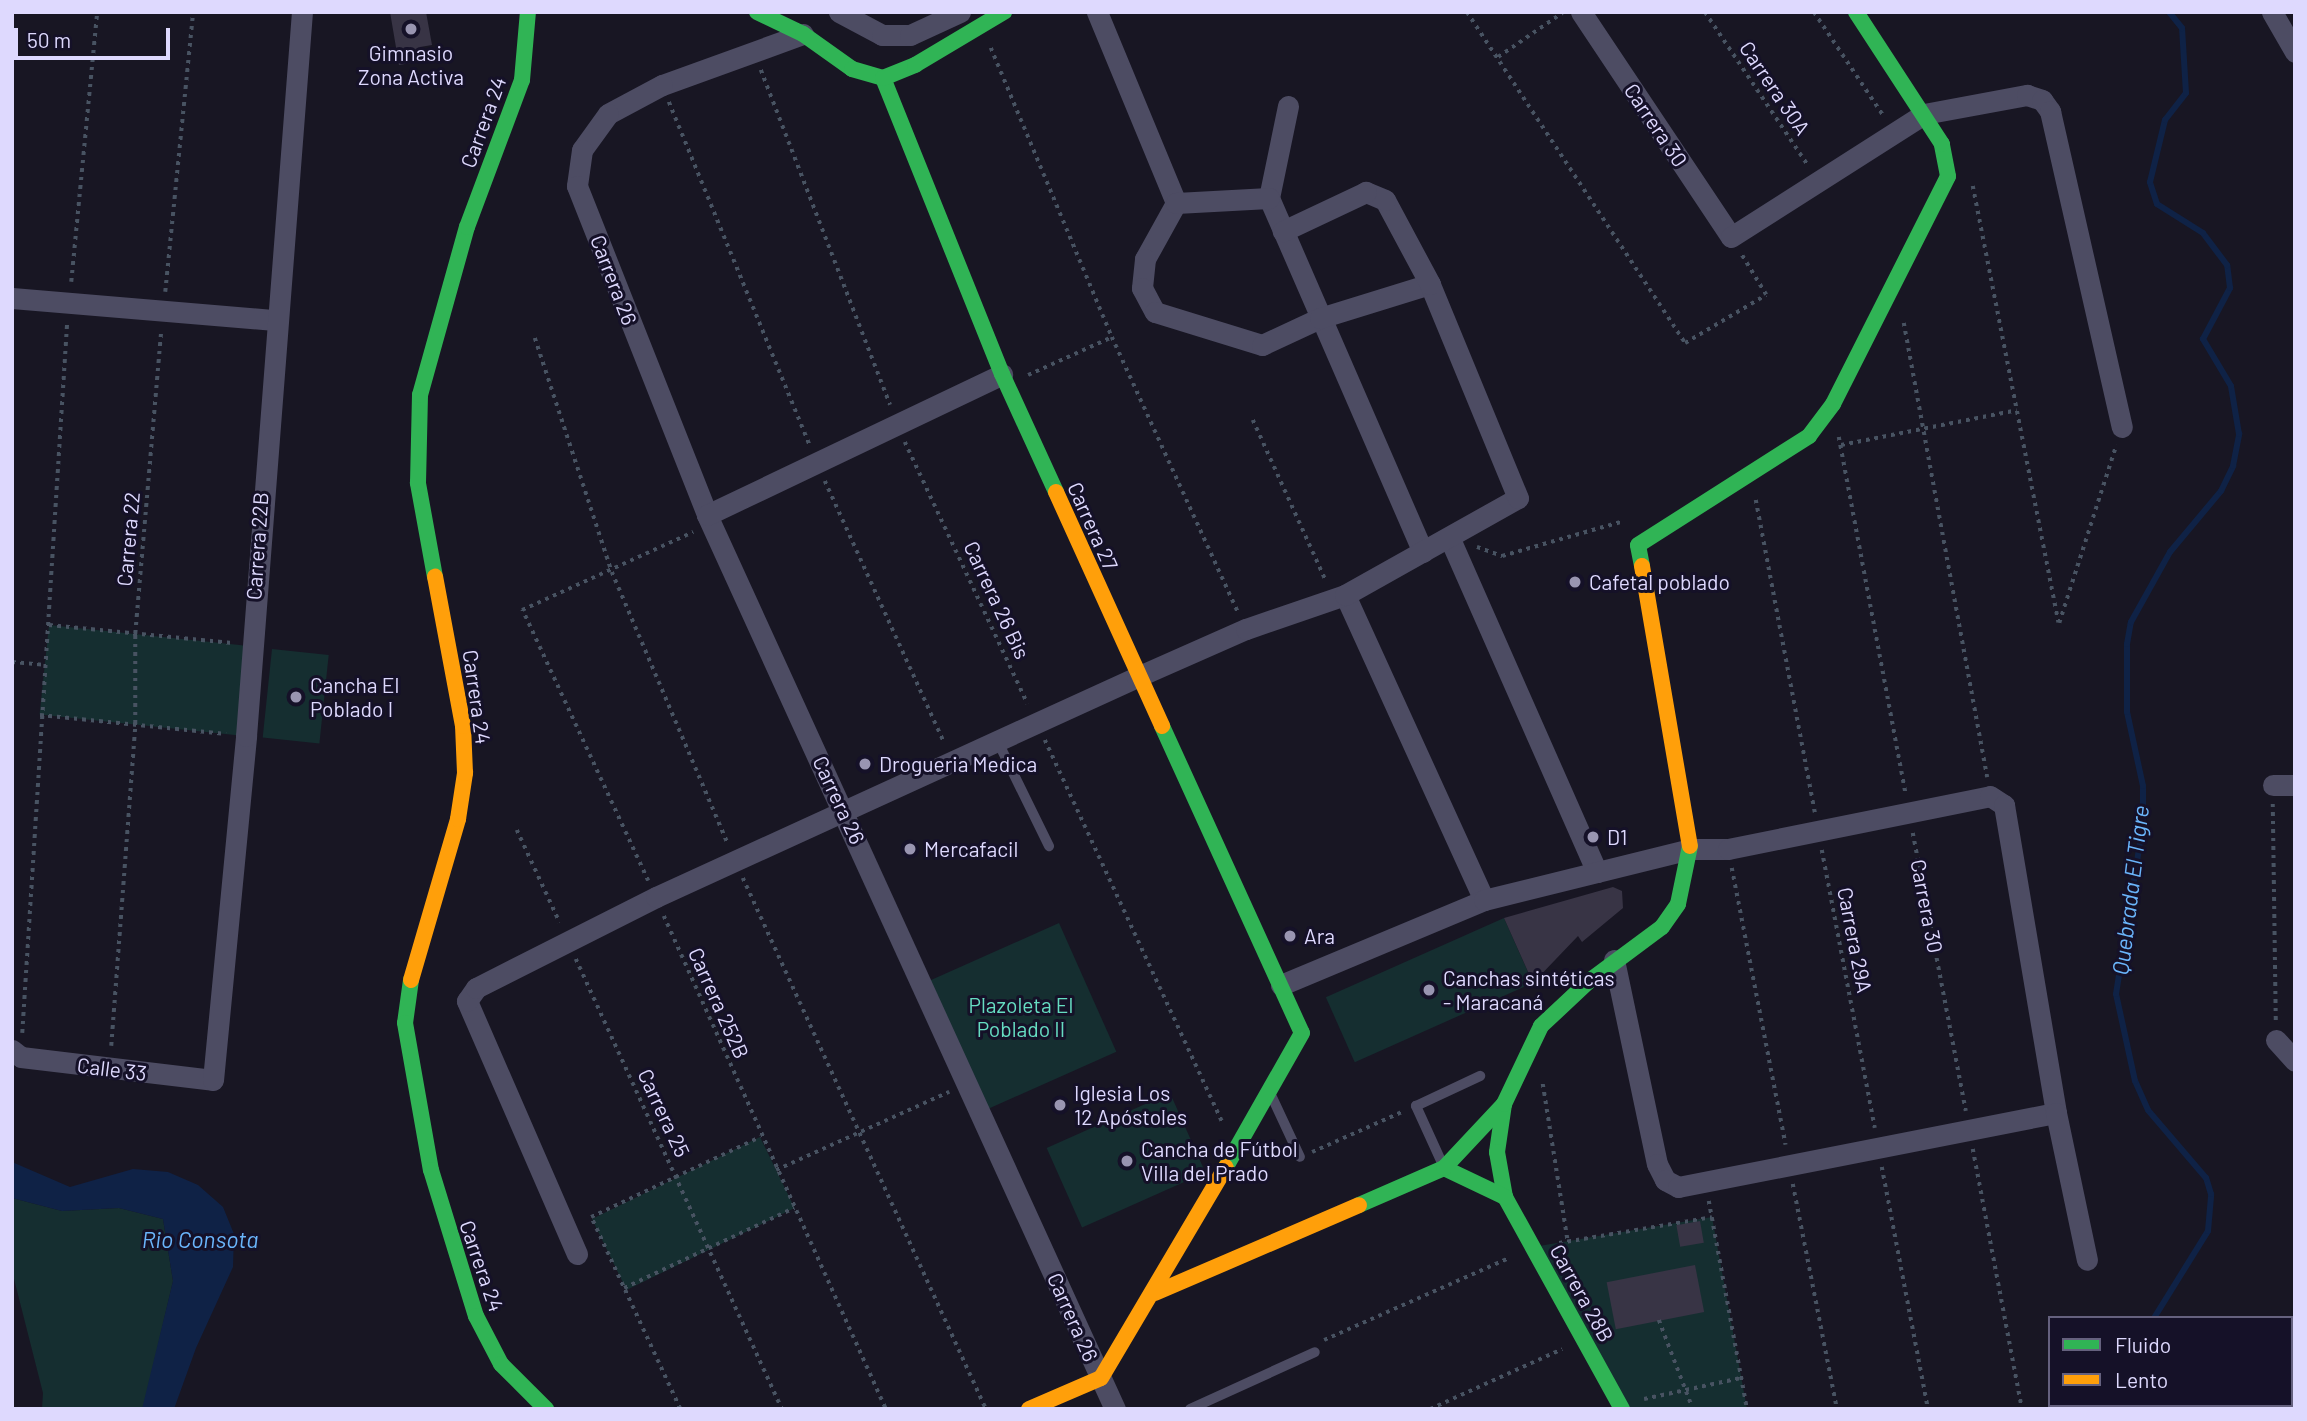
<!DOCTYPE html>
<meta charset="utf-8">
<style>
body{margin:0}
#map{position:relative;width:2307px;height:1421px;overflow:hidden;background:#181623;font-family:Barlow,sans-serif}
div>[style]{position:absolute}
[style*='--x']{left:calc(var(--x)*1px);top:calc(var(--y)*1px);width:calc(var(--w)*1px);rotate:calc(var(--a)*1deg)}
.green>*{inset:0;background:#152e30;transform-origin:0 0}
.water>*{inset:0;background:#0f2246}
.stream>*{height:6px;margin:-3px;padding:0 3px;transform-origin:3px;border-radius:3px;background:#0f2246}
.building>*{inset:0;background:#383445;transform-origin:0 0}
.path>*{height:3.5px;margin-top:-1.75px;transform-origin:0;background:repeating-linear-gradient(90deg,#485362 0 3.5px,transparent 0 8.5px)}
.lane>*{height:10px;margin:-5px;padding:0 5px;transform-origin:5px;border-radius:5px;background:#4d4c63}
.street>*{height:21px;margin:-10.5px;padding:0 10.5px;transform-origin:10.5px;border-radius:10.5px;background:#4d4c63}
.fast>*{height:16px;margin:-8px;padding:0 8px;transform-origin:8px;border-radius:8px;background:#30b455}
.slow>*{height:16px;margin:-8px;padding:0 8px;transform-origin:8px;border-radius:8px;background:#ff9f0a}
.dots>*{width:19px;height:19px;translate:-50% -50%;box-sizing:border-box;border:4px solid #151128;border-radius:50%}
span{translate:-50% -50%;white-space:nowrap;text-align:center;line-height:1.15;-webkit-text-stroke:6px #151128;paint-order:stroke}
.poi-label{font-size:21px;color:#ded9fe}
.left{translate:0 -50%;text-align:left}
.street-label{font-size:21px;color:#ded9fe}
.park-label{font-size:21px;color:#66ddc2}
.water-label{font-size:23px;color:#6ab5fb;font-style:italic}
.frame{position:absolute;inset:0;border:14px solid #ded9fe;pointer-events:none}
.legend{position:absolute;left:2048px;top:1316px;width:245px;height:91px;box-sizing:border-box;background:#151128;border:2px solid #65617e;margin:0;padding:9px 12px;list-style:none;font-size:21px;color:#ded9fe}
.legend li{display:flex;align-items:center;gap:14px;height:35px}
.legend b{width:35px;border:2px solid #65617e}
.scale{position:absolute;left:14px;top:28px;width:156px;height:32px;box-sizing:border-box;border:4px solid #ded9fe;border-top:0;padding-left:9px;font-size:21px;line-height:24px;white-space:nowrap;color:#ded9fe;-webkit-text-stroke:5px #151128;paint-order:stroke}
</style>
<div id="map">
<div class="green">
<div style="left:49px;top:625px;width:201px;height:90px;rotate:6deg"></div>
<div style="left:272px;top:649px;width:57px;height:89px;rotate:6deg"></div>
<div style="left:1504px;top:918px;width:71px;height:195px;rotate:66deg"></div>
<div style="left:1059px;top:923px;width:141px;height:148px;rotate:66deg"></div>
<div style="left:1170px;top:1093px;width:87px;height:135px;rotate:66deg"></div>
<div style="left:760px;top:1137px;width:79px;height:187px;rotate:64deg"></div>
<div style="clip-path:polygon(12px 1198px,62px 1211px,119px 1208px,163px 1219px,173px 1281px,143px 1409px,42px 1409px,43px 1393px,12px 1271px)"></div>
<div style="clip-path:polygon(1712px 1217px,1747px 1409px,1622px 1409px,1533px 1247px)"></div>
</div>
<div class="water">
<div style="clip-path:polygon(12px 1162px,70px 1187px,133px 1169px,168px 1172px,198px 1185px,223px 1207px,234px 1234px,233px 1267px,196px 1348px,174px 1409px,142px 1409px,173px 1281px,163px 1219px,119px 1208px,62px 1211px,12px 1198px)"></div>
</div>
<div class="stream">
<div style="--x:2154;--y:1318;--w:102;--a:-58.2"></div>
<div style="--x:2208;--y:1231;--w:37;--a:-85"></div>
<div style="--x:2211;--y:1194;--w:17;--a:-107"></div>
<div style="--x:2206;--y:1178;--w:89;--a:-130.5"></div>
<div style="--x:2148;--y:1110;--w:32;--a:-114"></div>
<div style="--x:2135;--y:1081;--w:89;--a:-102.3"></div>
<div style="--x:2116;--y:994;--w:173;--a:-81"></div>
<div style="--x:2143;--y:823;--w:37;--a:-90"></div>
<div style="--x:2143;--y:786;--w:76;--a:-102.2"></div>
<div style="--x:2127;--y:712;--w:68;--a:-90"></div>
<div style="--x:2127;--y:644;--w:22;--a:-80"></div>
<div style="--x:2131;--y:622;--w:80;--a:-60.9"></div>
<div style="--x:2170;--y:552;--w:80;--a:-50.1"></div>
<div style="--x:2221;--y:491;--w:28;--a:-64"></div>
<div style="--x:2233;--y:466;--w:33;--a:-79"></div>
<div style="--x:2239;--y:434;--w:49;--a:-99.5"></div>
<div style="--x:2231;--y:386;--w:55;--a:-120.8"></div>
<div style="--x:2203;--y:339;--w:58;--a:-62.1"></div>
<div style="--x:2230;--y:288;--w:23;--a:-97"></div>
<div style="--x:2227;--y:265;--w:40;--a:-127"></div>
<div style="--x:2203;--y:233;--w:54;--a:-147.8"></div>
<div style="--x:2157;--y:204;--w:23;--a:-108"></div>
<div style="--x:2150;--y:182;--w:64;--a:-76.4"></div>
<div style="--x:2165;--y:120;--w:34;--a:-52"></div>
<div style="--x:2186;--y:93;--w:65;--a:-93.5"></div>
<div style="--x:2182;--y:28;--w:21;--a:-129"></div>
<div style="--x:2139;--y:1409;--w:4;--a:-76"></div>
</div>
<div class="building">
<div style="clip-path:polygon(390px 12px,426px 12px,432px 45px,420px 47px,422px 61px,399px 65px)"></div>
<div style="clip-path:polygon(1613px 887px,1622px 891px,1623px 908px,1582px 942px,1578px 936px,1533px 983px,1504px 918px)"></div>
<div style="left:1700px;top:1221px;width:22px;height:24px;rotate:80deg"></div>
<div style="left:1695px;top:1265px;width:48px;height:90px;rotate:79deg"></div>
</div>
<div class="path">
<div style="--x:1467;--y:12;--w:396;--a:56.6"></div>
<div style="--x:1685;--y:343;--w:94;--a:-30.7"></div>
<div style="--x:1766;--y:295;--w:48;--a:-121.4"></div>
<div style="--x:1705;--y:12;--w:184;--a:56.1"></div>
<div style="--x:1814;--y:12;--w:124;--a:56.2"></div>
<div style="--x:991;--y:48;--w:313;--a:67.3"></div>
<div style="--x:1112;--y:337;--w:302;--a:65.4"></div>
<div style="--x:1498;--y:57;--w:78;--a:-34.5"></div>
<div style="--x:761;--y:70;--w:359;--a:68.9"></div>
<div style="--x:669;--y:102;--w:371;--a:67.7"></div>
<div style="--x:1973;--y:186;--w:445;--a:78.9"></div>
<div style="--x:2059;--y:623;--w:187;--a:-72.2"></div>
<div style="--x:71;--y:282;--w:271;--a:-84.5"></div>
<div style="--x:165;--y:292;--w:281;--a:-84.3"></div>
<div style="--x:1904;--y:323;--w:462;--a:79.6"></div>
<div style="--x:535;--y:338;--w:246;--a:71.8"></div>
<div style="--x:612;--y:572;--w:293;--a:66.9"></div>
<div style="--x:1028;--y:375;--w:92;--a:-24.3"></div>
<div style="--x:1253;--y:420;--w:177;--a:65.6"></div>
<div style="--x:1839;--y:437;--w:363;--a:79.4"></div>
<div style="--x:905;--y:442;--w:289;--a:64.9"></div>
<div style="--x:1841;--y:445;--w:179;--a:-11.2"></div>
<div style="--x:825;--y:481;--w:287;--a:65.5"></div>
<div style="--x:1756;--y:500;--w:318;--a:79.3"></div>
<div style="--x:1477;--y:547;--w:27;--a:20"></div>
<div style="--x:1502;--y:556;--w:127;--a:-16"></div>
<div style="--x:49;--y:625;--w:184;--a:5.6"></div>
<div style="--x:12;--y:662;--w:33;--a:5"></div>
<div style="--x:40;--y:715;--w:187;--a:5.8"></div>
<div style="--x:1045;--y:740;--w:422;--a:65.1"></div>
<div style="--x:2273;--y:804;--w:217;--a:89.2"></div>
<div style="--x:517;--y:830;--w:102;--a:65.2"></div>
<div style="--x:1913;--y:833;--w:283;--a:79.2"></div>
<div style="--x:1822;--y:850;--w:283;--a:79.2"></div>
<div style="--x:1732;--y:868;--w:282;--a:79"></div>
<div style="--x:743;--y:878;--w:584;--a:65.41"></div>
<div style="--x:648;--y:881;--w:299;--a:-114.9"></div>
<div style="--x:522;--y:610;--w:188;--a:-24.5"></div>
<div style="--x:664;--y:916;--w:541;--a:65.76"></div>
<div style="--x:576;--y:959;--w:495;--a:65.4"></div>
<div style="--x:22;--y:1033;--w:713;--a:-86.38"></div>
<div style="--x:111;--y:1046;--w:323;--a:-85.7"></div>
<div style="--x:135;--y:724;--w:90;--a:-90"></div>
<div style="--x:135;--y:634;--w:303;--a:-85.1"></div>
<div style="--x:1543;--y:1084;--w:159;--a:81"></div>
<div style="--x:1973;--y:1149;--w:265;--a:79.3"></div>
<div style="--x:1312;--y:1152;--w:101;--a:-24"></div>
<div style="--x:1882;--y:1167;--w:246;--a:79.2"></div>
<div style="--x:776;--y:1170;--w:190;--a:-24.3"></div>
<div style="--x:1793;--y:1184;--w:229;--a:78.9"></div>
<div style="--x:1709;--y:1201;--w:211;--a:79.6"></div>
<div style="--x:1559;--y:1243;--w:155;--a:-9.6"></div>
<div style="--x:624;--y:1288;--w:188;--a:-25.2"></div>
<div style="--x:1659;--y:1320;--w:95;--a:69.1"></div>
<div style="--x:1324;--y:1340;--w:202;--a:-23.9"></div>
<div style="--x:1644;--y:1399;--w:99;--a:-12.2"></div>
<div style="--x:680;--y:1409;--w:212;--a:-114.9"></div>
<div style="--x:591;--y:1217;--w:187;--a:-25.3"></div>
<div style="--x:1430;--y:1409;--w:145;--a:-24.4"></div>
</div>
<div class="lane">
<div style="--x:998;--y:742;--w:116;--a:63.9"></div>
<div style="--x:1272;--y:1097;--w:66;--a:65"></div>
<div style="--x:1442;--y:1163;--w:63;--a:-114.5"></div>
<div style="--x:1416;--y:1106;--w:71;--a:-25.1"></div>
<div style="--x:1190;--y:1409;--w:137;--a:-24.5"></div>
</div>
<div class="street">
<div style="--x:839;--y:12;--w:49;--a:28.1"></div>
<div style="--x:882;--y:35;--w:28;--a:0"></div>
<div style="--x:910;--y:35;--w:55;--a:-24.7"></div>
<div style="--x:1097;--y:12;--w:207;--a:67.5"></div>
<div style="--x:1581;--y:12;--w:270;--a:56.3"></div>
<div style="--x:1731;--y:237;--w:229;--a:-32.5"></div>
<div style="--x:1924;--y:114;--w:105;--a:-10.5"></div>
<div style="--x:2027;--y:95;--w:16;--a:18"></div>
<div style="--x:2042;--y:100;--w:14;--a:54"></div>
<div style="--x:2050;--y:111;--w:324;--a:77.2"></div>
<div style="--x:2272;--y:12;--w:46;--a:60.1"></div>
<div style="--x:803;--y:34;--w:150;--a:160.1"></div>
<div style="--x:662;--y:85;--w:61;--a:151.8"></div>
<div style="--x:608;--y:114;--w:44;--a:125.8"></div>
<div style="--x:582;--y:150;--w:36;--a:98"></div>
<div style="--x:577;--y:186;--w:354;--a:68.4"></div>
<div style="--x:707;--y:515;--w:983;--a:65.47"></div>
<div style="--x:1288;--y:106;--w:94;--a:101.7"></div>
<div style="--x:1269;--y:198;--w:386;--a:66.5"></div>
<div style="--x:1176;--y:203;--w:64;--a:119"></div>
<div style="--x:1145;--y:259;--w:29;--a:96"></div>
<div style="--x:1142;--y:288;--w:27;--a:62"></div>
<div style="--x:1155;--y:312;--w:112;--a:17.1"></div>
<div style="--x:1262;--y:345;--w:64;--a:-25"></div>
<div style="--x:1320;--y:318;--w:115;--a:-17.2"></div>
<div style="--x:1176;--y:203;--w:93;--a:-3.1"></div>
<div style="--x:12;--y:298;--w:264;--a:4.8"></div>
<div style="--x:707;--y:515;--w:327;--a:-25.5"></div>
<div style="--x:1450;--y:539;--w:364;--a:66.2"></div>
<div style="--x:1345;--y:595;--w:335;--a:65.5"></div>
<div style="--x:2273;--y:785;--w:22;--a:0"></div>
<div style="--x:1614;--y:960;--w:208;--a:78.1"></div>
<div style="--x:1657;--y:1164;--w:18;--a:63"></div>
<div style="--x:1665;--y:1180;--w:15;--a:28"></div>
<div style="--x:1678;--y:1187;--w:385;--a:-11.1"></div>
<div style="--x:1281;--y:985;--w:220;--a:-22.7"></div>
<div style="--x:1484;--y:900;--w:212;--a:-13.9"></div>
<div style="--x:1690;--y:849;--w:38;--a:0"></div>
<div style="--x:1728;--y:849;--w:267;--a:-11.4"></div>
<div style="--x:1990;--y:796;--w:17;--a:33"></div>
<div style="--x:2004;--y:805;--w:312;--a:80.4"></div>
<div style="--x:2056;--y:1113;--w:150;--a:78.1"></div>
<div style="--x:2276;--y:1040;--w:28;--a:48"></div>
<div style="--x:12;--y:1050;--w:11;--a:38"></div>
<div style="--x:21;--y:1057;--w:193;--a:6.8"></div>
<div style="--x:213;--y:1080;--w:346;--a:-84.5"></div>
<div style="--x:246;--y:736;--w:726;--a:-85.58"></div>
<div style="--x:577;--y:1254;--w:276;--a:-113.5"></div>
<div style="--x:467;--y:1001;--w:16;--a:-55"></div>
<div style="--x:476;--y:988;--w:202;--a:-26.8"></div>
<div style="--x:656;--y:897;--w:529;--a:-24.58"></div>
<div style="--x:1137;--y:677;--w:119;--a:-23.8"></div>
<div style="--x:1246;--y:629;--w:105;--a:-19"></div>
<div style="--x:1345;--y:595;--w:198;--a:-29.3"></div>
<div style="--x:1518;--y:498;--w:231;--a:-112.4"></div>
<div style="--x:1430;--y:284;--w:95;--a:-118.2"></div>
<div style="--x:1385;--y:200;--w:21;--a:-157"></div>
<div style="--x:1366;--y:192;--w:92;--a:154.8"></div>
</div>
<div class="fast">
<div style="--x:757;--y:12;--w:51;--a:25.6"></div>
<div style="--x:803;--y:34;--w:60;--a:35.5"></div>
<div style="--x:852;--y:69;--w:32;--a:16"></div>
<div style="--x:883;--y:78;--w:319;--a:68.1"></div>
<div style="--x:1002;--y:374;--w:130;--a:65.4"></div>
<div style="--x:883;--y:78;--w:35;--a:-22"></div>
<div style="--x:915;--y:65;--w:104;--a:-30.8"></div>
<div style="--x:1642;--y:566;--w:21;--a:-101"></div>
<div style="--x:1638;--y:545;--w:203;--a:-32.5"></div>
<div style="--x:1809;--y:436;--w:40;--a:-53"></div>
<div style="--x:1833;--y:404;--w:255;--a:-63.2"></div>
<div style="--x:1948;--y:176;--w:33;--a:-101"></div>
<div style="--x:1942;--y:144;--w:158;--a:-123.1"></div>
<div style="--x:435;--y:577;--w:96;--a:-100.3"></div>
<div style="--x:418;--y:483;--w:88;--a:-88.7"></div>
<div style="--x:420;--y:395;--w:174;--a:-74.4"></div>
<div style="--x:467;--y:227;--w:157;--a:-69.5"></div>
<div style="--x:522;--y:80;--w:68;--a:-85"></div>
<div style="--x:1162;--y:726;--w:337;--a:65.5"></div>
<div style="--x:1302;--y:1033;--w:154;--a:119.6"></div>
<div style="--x:411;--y:980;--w:43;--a:97.9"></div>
<div style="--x:405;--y:1023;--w:149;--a:80"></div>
<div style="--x:431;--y:1170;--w:153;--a:72.9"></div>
<div style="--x:476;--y:1316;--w:54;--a:62.5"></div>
<div style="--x:501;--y:1364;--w:64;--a:45"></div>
<div style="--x:1504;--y:1104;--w:49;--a:98.3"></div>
<div style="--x:1497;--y:1152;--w:46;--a:79.9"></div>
<div style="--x:1505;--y:1197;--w:242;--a:61.1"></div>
<div style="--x:1444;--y:1168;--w:68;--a:25.4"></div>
<div style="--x:1359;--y:1205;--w:93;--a:-23.5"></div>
<div style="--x:1444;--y:1168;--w:88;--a:-46.8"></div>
<div style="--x:1504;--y:1104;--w:86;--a:-64.6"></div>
<div style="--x:1541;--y:1026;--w:64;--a:-43.1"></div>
<div style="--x:1588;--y:982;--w:92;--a:-36.6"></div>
<div style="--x:1662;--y:927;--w:28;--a:-55"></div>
<div style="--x:1678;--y:904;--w:59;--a:-78.3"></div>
</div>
<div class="slow">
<div style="--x:1056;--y:492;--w:257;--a:65.6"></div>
<div style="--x:1642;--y:566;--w:284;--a:80.3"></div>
<div style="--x:411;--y:980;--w:168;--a:-73.7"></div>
<div style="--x:458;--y:819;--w:47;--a:-81.3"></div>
<div style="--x:465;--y:773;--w:47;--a:-92.4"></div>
<div style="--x:463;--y:726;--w:152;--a:-100.6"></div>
<div style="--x:1155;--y:1293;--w:222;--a:-23.3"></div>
<div style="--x:1029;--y:1409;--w:78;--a:-23.3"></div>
<div style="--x:1101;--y:1378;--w:245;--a:-59.4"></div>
</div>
<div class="dots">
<div style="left:411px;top:29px;background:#9995b1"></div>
<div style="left:1575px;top:582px;background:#9995b1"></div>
<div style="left:296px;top:697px;background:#9995b1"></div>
<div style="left:865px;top:764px;background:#9995b1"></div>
<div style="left:1593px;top:837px;background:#9995b1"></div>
<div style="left:910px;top:849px;background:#9995b1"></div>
<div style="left:1290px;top:936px;background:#9995b1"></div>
<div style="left:1429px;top:990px;background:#9995b1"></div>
<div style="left:1060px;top:1105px;background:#9995b1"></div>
<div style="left:1127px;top:1161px;background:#9995b1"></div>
</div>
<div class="poi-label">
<span style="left:411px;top:65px">Gimnasio<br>Zona Activa</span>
<span class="left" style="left:1589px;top:582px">Cafetal poblado</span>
<span class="left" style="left:310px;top:697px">Cancha El<br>Poblado I</span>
<span class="left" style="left:879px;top:764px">Drogueria Medica</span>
<span class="left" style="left:1607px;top:837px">D1</span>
<span class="left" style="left:924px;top:849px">Mercafacil</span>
<span class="left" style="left:1304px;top:936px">Ara</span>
<span class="left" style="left:1443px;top:990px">Canchas sintéticas<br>- Maracaná</span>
<span class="left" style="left:1074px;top:1105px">Iglesia Los<br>12 Apóstoles</span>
<span class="left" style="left:1141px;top:1161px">Cancha de Fútbol<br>Villa del Prado</span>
</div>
<div class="street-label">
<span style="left:1775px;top:88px;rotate:56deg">Carrera 30A</span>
<span style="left:483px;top:122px;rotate:-70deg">Carrera 24</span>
<span style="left:1656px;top:125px;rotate:56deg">Carrera 30</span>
<span style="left:614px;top:280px;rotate:69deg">Carrera 26</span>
<span style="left:1093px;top:526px;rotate:66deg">Carrera 27</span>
<span style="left:128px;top:539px;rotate:-85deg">Carrera 22</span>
<span style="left:257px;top:546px;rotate:-86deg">Carrera 22B</span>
<span style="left:997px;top:600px;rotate:65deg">Carrera 26 Bis</span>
<span style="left:477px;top:697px;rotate:82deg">Carrera 24</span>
<span style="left:839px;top:800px;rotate:65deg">Carrera 26</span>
<span style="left:1927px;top:906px;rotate:79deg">Carrera 30</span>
<span style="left:1855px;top:940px;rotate:79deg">Carrera 29A</span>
<span style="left:719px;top:1003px;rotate:66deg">Carrera 252B</span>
<span style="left:112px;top:1069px;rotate:7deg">Calle 33</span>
<span style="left:664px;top:1113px;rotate:65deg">Carrera 25</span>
<span style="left:482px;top:1266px;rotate:71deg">Carrera 24</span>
<span style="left:1582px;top:1293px;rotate:61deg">Carrera 28B</span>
<span style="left:1073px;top:1317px;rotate:66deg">Carrera 26</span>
</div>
<div class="park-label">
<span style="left:1021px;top:1017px">Plazoleta El<br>Poblado II</span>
</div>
<div class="water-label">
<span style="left:2130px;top:890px;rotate:-83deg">Quebrada El Tigre</span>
<span style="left:200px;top:1239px">Rio Consota</span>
</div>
<div class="frame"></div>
<ul class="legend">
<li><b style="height:9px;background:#30b455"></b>Fluido</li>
<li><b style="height:9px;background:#ff9f0a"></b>Lento</li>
</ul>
<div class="scale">50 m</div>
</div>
